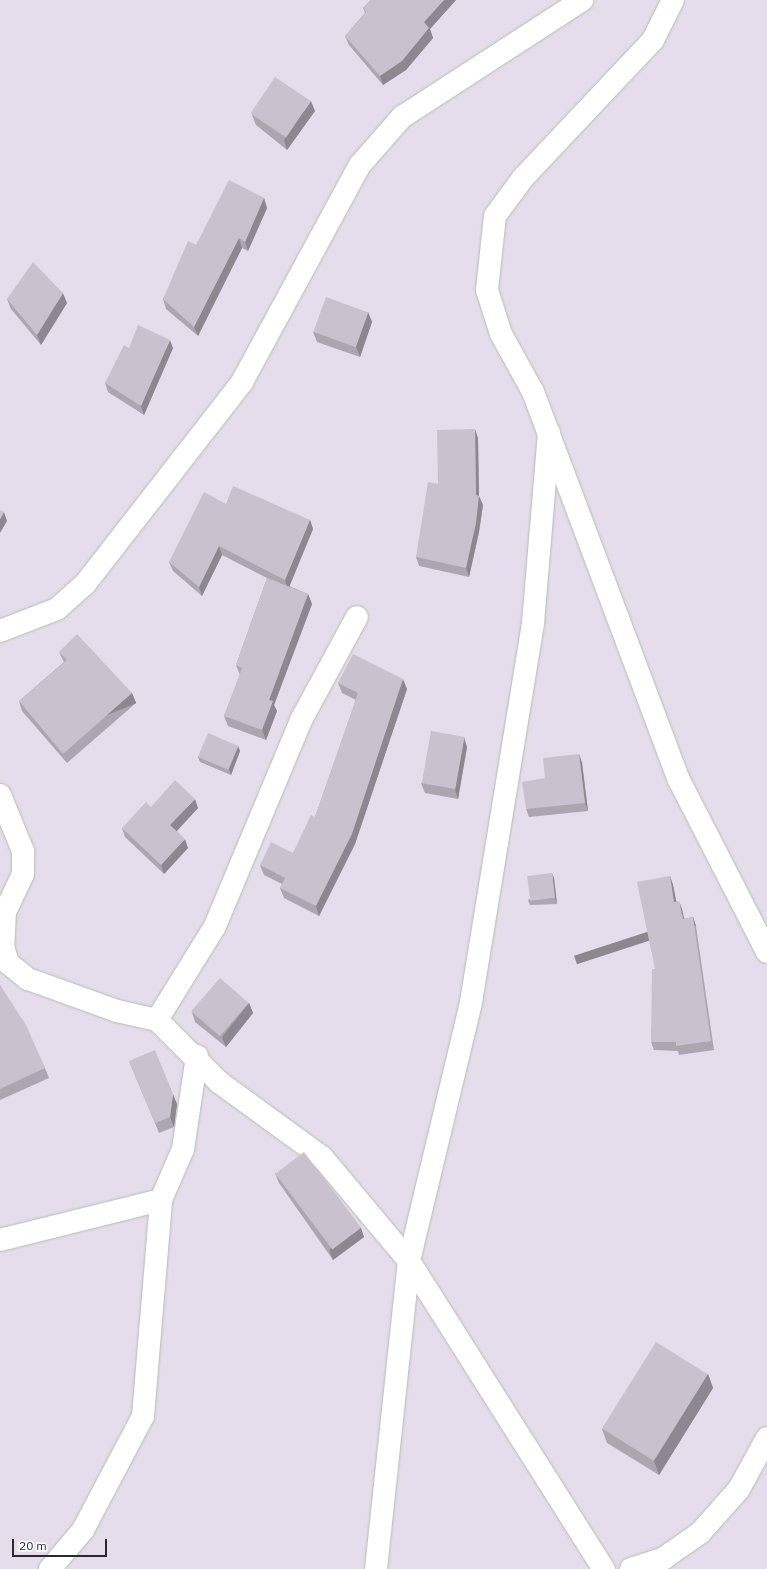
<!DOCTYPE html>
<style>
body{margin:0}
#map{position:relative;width:767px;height:1569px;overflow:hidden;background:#e5ddeb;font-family:"IBM Plex Sans",sans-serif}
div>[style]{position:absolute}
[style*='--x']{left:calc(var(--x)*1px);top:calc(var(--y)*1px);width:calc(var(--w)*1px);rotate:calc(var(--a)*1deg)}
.roads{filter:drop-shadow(0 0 1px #b4bdb0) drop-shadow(0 0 1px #b4bdb0)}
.minor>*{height:22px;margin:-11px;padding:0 11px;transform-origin:11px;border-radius:11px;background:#fff}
.wall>*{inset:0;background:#ada6b1}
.shaded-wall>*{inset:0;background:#8d8790;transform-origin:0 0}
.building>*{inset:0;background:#c9c1ce;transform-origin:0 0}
span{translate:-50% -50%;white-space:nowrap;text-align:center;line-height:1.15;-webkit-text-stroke:4px #fff;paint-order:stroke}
.scale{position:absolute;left:12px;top:1539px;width:95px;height:18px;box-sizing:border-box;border:2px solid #2a2a2a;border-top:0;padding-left:5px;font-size:12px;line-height:14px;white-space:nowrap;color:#2a2a2a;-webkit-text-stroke:3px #fff;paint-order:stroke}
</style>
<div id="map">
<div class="roads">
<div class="minor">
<div style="--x:673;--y:0;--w:45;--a:116.6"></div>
<div style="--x:653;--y:40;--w:190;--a:133.3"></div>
<div style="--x:523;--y:178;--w:47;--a:126.4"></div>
<div style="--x:495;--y:216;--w:74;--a:96.2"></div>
<div style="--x:487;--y:290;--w:46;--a:72.3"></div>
<div style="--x:501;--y:334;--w:66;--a:61.1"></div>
<div style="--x:533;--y:392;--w:415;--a:69.4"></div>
<div style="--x:679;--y:780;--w:193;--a:62.9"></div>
<div style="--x:0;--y:631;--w:61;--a:-21.1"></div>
<div style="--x:57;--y:609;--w:38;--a:-42"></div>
<div style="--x:85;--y:584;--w:256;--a:-52.1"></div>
<div style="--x:242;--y:382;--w:247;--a:-61.5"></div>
<div style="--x:360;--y:165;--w:64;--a:-48.8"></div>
<div style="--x:402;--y:117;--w:215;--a:-33"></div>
<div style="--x:0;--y:795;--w:61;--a:67.7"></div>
<div style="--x:23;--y:851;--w:23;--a:90"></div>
<div style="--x:23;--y:874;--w:42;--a:115.3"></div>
<div style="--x:5;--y:912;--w:34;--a:93"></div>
<div style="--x:3;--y:946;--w:18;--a:74"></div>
<div style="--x:8;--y:963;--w:26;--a:39"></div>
<div style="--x:28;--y:979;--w:95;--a:19.8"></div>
<div style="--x:117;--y:1011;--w:41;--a:12.7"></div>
<div style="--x:157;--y:1020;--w:88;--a:45"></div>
<div style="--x:219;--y:1082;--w:127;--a:36.1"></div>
<div style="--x:322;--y:1157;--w:136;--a:50.1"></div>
<div style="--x:409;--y:1261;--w:365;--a:57.7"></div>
<div style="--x:157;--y:1020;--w:110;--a:-58.3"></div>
<div style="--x:215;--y:926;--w:223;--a:-67.3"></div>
<div style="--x:301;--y:720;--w:117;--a:-61.5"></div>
<div style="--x:0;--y:1240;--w:166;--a:-14"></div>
<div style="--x:161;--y:1200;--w:56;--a:-66.7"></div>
<div style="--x:183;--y:1149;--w:94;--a:-81.4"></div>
<div style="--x:50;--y:1569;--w:51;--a:-49.8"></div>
<div style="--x:83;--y:1530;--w:129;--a:-62.2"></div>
<div style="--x:143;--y:1416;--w:217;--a:-85.2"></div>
<div style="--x:376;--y:1569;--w:310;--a:-83.9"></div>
<div style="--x:409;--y:1261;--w:266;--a:-76.5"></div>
<div style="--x:471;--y:1002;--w:384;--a:-80.7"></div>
<div style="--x:533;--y:623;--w:191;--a:-85.2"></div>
<div style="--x:631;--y:1569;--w:35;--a:-18"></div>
<div style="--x:664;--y:1558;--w:44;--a:-34.8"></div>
<div style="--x:700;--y:1533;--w:59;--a:-48.4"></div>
<div style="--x:739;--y:1489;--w:58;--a:-61.2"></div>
</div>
</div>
<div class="wall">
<div style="clip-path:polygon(371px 0,456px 0,430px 29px,433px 38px,406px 70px,383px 85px,349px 45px,345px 36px,365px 13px,363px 8px)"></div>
<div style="clip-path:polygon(315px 111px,287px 150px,256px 125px,252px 115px)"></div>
<div style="clip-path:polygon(264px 198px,267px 208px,248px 251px,242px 248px,198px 336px,166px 309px,163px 299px,196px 245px)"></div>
<div style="clip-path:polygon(7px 299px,67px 303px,41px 345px,11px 309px)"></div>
<div style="clip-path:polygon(368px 312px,372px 322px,360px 357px,317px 342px,313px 332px)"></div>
<div style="clip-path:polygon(129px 348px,173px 348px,144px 415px,108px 392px,105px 383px)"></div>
<div style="clip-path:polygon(478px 438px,479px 496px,483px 505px,479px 532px,469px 577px,419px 566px,416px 557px,438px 484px)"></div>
<div style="clip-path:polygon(226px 504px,310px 520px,313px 529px,289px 586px,308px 594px,312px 604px,274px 705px,277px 711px,266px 740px,228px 726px,224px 716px,240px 675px,236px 665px,267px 578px,222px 555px,202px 596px,173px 571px,169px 562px)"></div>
<div style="clip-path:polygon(59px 652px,132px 693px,136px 703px,67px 763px,22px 711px,19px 701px,64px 662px)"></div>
<div style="clip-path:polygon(338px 683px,407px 689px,355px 844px,319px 916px,284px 898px,280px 888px,282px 884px,264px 875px,260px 865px,293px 853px,315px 817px,356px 700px,342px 693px)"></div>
<div style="clip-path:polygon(238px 746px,240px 751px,231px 775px,200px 762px,198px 757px)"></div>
<div style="clip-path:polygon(467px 747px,458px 799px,425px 793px,421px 783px)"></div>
<div style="clip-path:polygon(579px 754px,582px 763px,588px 811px,529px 817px,526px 809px,545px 778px)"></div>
<div style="clip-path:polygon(151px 807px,198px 808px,177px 831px,188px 848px,164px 874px,125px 837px,122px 828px)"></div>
<div style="clip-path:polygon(670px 876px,673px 885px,676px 901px,682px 909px,684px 919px,693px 917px,696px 926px,714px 1050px,679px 1055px,678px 1051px,654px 1050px,651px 1042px,655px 969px)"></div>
<div style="clip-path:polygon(554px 878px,557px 904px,530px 905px,528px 900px)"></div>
<div style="clip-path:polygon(0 985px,45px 1068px,49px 1078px,0 1100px)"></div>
<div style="clip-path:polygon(249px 1003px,253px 1013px,226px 1047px,195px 1022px,192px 1012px)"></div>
<div style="clip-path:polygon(129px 1061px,177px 1104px,174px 1127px,159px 1133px)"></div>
<div style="clip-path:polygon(275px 1173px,361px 1228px,364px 1237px,333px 1260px,279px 1183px)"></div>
<div style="clip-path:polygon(708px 1374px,713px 1388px,659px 1475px,607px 1443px,602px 1429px)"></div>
</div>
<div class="shaded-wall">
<div style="clip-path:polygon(444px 0,456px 0,430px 29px,433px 38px,406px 70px,383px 85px,380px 76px,424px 22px)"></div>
<div style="clip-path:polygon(311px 101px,315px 111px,287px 150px,284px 140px)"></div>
<div style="clip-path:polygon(264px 198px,267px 208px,248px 251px,245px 242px)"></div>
<div style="clip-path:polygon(239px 238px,242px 248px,198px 336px,194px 327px)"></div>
<div style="clip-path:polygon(63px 293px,67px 303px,41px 345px,37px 335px)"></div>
<div style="clip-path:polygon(368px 312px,372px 322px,360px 357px,356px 347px)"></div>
<div style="clip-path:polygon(170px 340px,173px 348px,144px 415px,141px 406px)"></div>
<div style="clip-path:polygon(475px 429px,478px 438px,479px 500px,479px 496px,483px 505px,479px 532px,469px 577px,466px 568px,476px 495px)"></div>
<div style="clip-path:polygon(4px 512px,7px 521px,0 533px,0 519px)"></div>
<div style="clip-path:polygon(310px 520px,313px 529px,288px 590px,285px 580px)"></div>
<div style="clip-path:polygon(219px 546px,222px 555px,202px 596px,199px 587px)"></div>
<div style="clip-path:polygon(308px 594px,312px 604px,274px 705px,277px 711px,266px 740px,262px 730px,269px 700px)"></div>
<div style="clip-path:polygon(403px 679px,407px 689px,355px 844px,319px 916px,316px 906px)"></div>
<div style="left:132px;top:693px;width:11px;height:92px;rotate:68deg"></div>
<div style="clip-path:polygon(464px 737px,467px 747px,458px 799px,455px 789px)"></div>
<div style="clip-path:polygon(238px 746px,240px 751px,231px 775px,229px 769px)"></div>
<div style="clip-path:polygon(579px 754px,582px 763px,588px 811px,585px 803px)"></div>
<div style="clip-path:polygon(195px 799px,198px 808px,174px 834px,170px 825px)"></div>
<div style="clip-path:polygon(185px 839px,188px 848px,164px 874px,161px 865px)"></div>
<div style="clip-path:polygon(552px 873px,554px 878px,557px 904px,555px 898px)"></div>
<div style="clip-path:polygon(670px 876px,673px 885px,678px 910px,674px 902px)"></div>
<div style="clip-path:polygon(679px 901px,682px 909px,686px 928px,683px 919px)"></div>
<div style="left:693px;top:917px;width:9px;height:125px;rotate:72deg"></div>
<div style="clip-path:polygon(249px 1003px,253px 1013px,226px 1047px,222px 1037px)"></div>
<div style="clip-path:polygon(173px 1094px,177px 1104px,174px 1127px,170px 1117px)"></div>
<div style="clip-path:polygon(361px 1228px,364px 1237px,333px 1260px,329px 1250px)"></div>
<div style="clip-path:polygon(708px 1374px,713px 1388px,659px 1475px,654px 1461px)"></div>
</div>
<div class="building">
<div style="clip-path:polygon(371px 0,444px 0,424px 22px,429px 28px,402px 61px,380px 76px,345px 36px,366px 12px,363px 8px)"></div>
<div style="left:275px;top:77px;width:43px;height:44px;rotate:34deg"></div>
<div style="clip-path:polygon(229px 180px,264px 198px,245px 242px,239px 238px,194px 327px,163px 299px,188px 241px,196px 245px)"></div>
<div style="clip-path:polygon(33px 262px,63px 293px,37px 335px,7px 299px)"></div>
<div style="left:326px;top:297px;width:45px;height:37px;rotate:20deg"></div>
<div style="clip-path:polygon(138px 325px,170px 340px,141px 406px,105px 383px,124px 345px,129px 348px)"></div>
<div style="clip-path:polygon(475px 429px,476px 495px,479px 496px,476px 523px,466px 568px,416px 557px,428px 482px,438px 484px,437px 430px)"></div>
<div style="clip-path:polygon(233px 486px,310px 520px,285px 580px,219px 546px,199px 587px,169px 562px,204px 492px,226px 504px)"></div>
<div style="clip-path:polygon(0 510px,4px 512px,0 519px)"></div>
<div style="clip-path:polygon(267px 578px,308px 594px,269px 700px,273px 701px,262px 730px,224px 716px,242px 668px,236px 665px)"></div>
<div style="clip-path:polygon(77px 634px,132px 693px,63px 754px,19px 701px,67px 660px,59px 652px)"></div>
<div style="clip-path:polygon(353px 654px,403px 679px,352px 834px,316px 906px,280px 888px,285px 878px,260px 865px,271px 842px,293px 853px,311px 815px,315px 817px,358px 693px,338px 683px)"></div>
<div style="left:431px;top:731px;width:34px;height:53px;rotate:10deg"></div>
<div style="left:208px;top:733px;width:33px;height:26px;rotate:23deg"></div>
<div style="clip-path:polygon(579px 754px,585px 803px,526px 809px,522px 782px,545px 778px,543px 758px)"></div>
<div style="clip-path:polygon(175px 780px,195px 799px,170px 825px,185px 839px,161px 865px,122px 828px,146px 802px,151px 807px)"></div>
<div style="left:552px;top:873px;width:25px;height:25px;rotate:83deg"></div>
<div style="clip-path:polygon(670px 876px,674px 902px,679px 901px,683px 919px,693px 917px,711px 1041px,676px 1046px,676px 1042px,651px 1042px,652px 969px,655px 969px,637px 882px)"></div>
<div style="left:220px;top:978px;width:38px;height:44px;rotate:41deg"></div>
<div style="clip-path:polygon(0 985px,26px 1025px,45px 1068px,0 1089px)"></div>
<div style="clip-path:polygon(155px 1050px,173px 1094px,170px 1117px,155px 1123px,129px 1061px)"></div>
<div style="left:304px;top:1152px;width:95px;height:36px;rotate:53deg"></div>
<div style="left:656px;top:1342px;width:61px;height:102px;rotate:32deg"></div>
</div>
<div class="scale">20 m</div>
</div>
